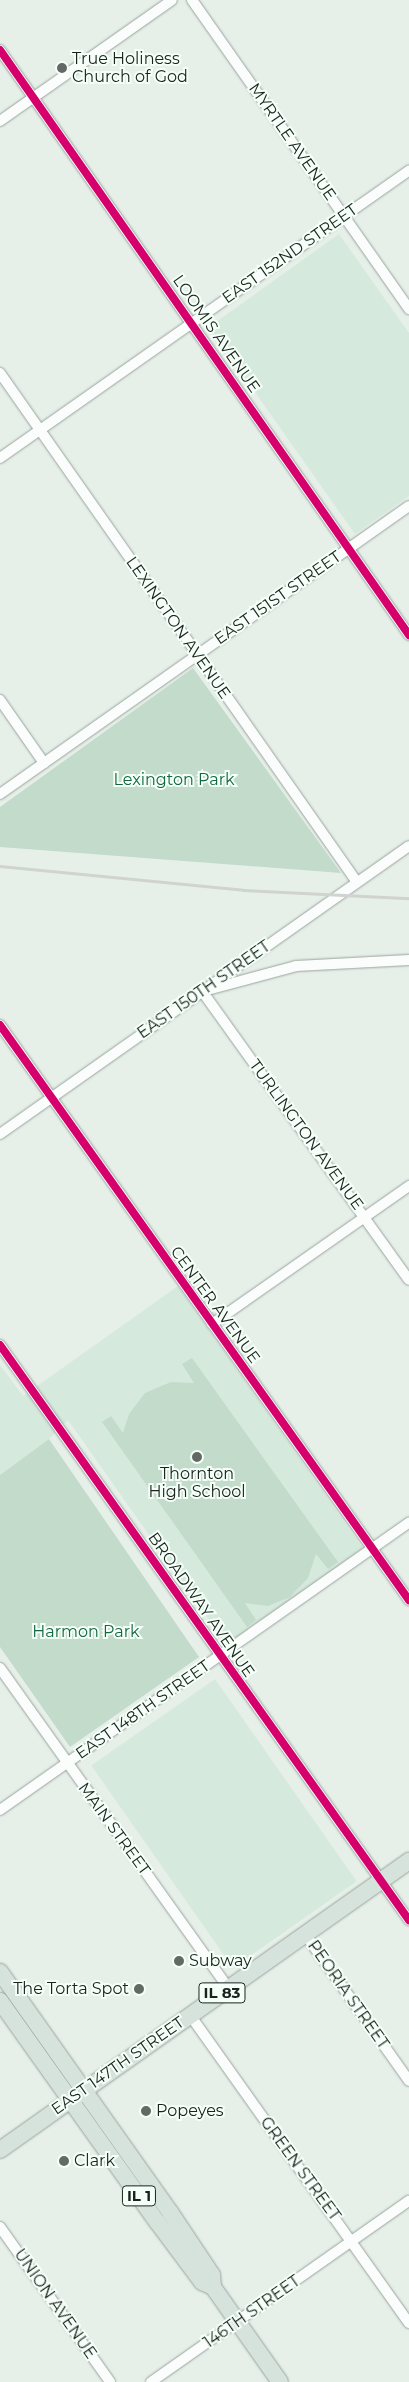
<!DOCTYPE html>
<style>
body{margin:0}
#map{position:relative;width:409px;height:2382px;overflow:hidden;background:#e6f0e9;font-family:Montserrat,sans-serif}
div>[style]{position:absolute}
[style*='--x']{left:calc(var(--x)*1px);top:calc(var(--y)*1px);width:calc(var(--w)*1px);rotate:calc(var(--a)*1deg)}
.built>*{inset:0;background:#d6e9dd;transform-origin:0 0}
.green>*{inset:0;background:#c3dbcb}
.roads{filter:drop-shadow(0 0 1px #9ba39e) drop-shadow(0 0 1px #9ba39e)}
.street>*{height:10px;margin:-5px;padding:0 5px;transform-origin:5px;border-radius:5px;background:#fbfdfc}
.primary>*{height:16px;margin:-8px;padding:0 8px;transform-origin:8px;border-radius:8px;background:#d6e3dd}
.rail>*{height:2.5px;margin:-1.25px;padding:0 1.25px;transform-origin:1.25px;border-radius:1.25px;background:#d1d3d1}
.cycleway>*{height:8px;margin:-4px;padding:0 4px;transform-origin:4px;border-radius:4px;background:#d6006c}
.dots>*{width:14px;height:14px;translate:-50% -50%;box-sizing:border-box;border:2px solid #f4fff8;border-radius:50%}
span{translate:-50% -50%;white-space:nowrap;text-align:center;line-height:1.15;-webkit-text-stroke:4px #f4fff8;paint-order:stroke}
.shield-label span{padding:1px 4px;background:#f4fff8;border:1px solid;border-radius:4px;-webkit-text-stroke-width:0}
.shield-label{font-size:15px;color:#1c221e;font-weight:700}
.poi-label{font-size:16px;color:#1c221e}
.left{translate:0 -50%;text-align:left}
.right{translate:-100% -50%;text-align:right}
.street-label{font-size:16px;color:#1c221e}
.park-label{font-size:16px;color:#146841}
</style>
<div id="map">
<div class="built">
<div style="clip-path:polygon(339px 234px,409px 333px,409px 496px,355px 534px,209px 327px)"></div>
<div style="clip-path:polygon(178px 1286px,364px 1550px,227px 1646px,68px 1420px,49px 1439px,0 1475px,0 1365px,23px 1396px)"></div>
<div style="left:215px;top:1679px;width:247px;height:151px;rotate:55deg"></div>
</div>
<div class="green">
<div style="clip-path:polygon(193px 668px,341px 873px,0 847px,0 807px)"></div>
<div style="clip-path:polygon(192px 1358px,338px 1562px,328px 1569px,316px 1554px,308px 1578px,290px 1597px,268px 1606px,245px 1603px,256px 1620px,247px 1627px,102px 1422px,111px 1416px,123px 1433px,129px 1414px,145px 1393px,171px 1382px,194px 1383px,182px 1364px)"></div>
<div style="clip-path:polygon(49px 1439px,199px 1657px,70px 1747px,0 1647px,0 1475px)"></div>
</div>
<div class="roads">
<div class="street">
<div style="--x:192;--y:0;--w:378;--a:54.9"></div>
<div style="--x:0;--y:50;--w:714;--a:55.04"></div>
<div style="--x:0;--y:121;--w:210;--a:-35.1"></div>
<div style="--x:0;--y:373;--w:622;--a:54.96"></div>
<div style="--x:0;--y:458;--w:500;--a:-35.1"></div>
<div style="--x:0;--y:700;--w:77;--a:55.1"></div>
<div style="--x:0;--y:794;--w:500;--a:-35.15"></div>
<div style="--x:211;--y:989;--w:88;--a:-15.1"></div>
<div style="--x:296;--y:966;--w:113;--a:-3"></div>
<div style="--x:202;--y:991;--w:355;--a:54.4"></div>
<div style="--x:0;--y:1025;--w:706;--a:54.58"></div>
<div style="--x:0;--y:1134;--w:500;--a:-35.15"></div>
<div style="--x:212;--y:1324;--w:241;--a:-35"></div>
<div style="--x:0;--y:1345;--w:706;--a:54.58"></div>
<div style="--x:0;--y:1668;--w:393;--a:54.5"></div>
<div style="--x:0;--y:1810;--w:500;--a:-35.1"></div>
<div style="--x:305;--y:1934;--w:180;--a:54.7"></div>
<div style="--x:190;--y:2015;--w:378;--a:54.6"></div>
<div style="--x:0;--y:2227;--w:190;--a:54.6"></div>
<div style="--x:151;--y:2382;--w:315;--a:-35.1"></div>
</div>
<div class="primary">
<div style="--x:0;--y:1972;--w:294;--a:54.7"></div>
<div style="--x:170;--y:2212;--w:76;--a:56.3"></div>
<div style="--x:212;--y:2275;--w:12;--a:85"></div>
<div style="--x:0;--y:2001;--w:272;--a:54.6"></div>
<div style="--x:158;--y:2223;--w:74;--a:53.3"></div>
<div style="--x:202;--y:2282;--w:12;--a:24"></div>
<div style="--x:213;--y:2287;--w:116;--a:54.8"></div>
<div style="--x:0;--y:2150;--w:501;--a:-35.25"></div>
</div>
</div>
<div class="rail">
<div style="--x:0;--y:866;--w:244;--a:5.6"></div>
<div style="--x:243;--y:890;--w:166;--a:2.8"></div>
</div>
<div class="cycleway">
<div style="--x:0;--y:50;--w:714;--a:55.04"></div>
<div style="--x:0;--y:1025;--w:706;--a:54.58"></div>
<div style="--x:0;--y:1345;--w:706;--a:54.58"></div>
</div>
<div class="dots">
<div style="left:62px;top:68px;background:#636a65"></div>
<div style="left:197px;top:1457px;background:#636a65"></div>
<div style="left:179px;top:1961px;background:#636a65"></div>
<div style="left:139px;top:1989px;background:#636a65"></div>
<div style="left:146px;top:2111px;background:#636a65"></div>
<div style="left:64px;top:2161px;background:#636a65"></div>
</div>
<div class="shield-label">
<span style="left:222px;top:1993px">IL 83</span>
<span style="left:139px;top:2196px">IL 1</span>
</div>
<div class="poi-label">
<span class="left" style="left:72px;top:68px">True Holiness<br>Church of God</span>
<span style="left:197px;top:1483px">Thornton<br>High School</span>
<span class="left" style="left:189px;top:1961px">Subway</span>
<span class="right" style="left:129px;top:1989px">The Torta Spot</span>
<span class="left" style="left:156px;top:2111px">Popeyes</span>
<span class="left" style="left:74px;top:2161px">Clark</span>
</div>
<div class="street-label">
<span style="left:292px;top:142px;rotate:55deg">MYRTLE AVENUE</span>
<span style="left:290px;top:254px;rotate:-35deg">EAST 152ND STREET</span>
<span style="left:216px;top:334px;rotate:55deg">LOOMIS AVENUE</span>
<span style="left:278px;top:598px;rotate:-35deg">EAST 151ST STREET</span>
<span style="left:178px;top:628px;rotate:55deg">LEXINGTON AVENUE</span>
<span style="left:204px;top:990px;rotate:-35deg">EAST 150TH STREET</span>
<span style="left:306px;top:1135px;rotate:54deg">TURLINGTON AVENUE</span>
<span style="left:215px;top:1305px;rotate:54deg">CENTER AVENUE</span>
<span style="left:201px;top:1605px;rotate:55deg">BROADWAY AVENUE</span>
<span style="left:143px;top:1710px;rotate:-35deg">EAST 148TH STREET</span>
<span style="left:114px;top:1829px;rotate:54deg">MAIN STREET</span>
<span style="left:348px;top:1995px;rotate:55deg">PEORIA STREET</span>
<span style="left:118px;top:2066px;rotate:-35deg">EAST 147TH STREET</span>
<span style="left:300px;top:2169px;rotate:54deg">GREEN STREET</span>
<span style="left:55px;top:2304px;rotate:55deg">UNION AVENUE</span>
<span style="left:252px;top:2312px;rotate:-35deg">146TH STREET</span>
</div>
<div class="park-label">
<span style="left:174px;top:780px">Lexington Park</span>
<span style="left:86px;top:1632px">Harmon Park</span>
</div>
</div>
